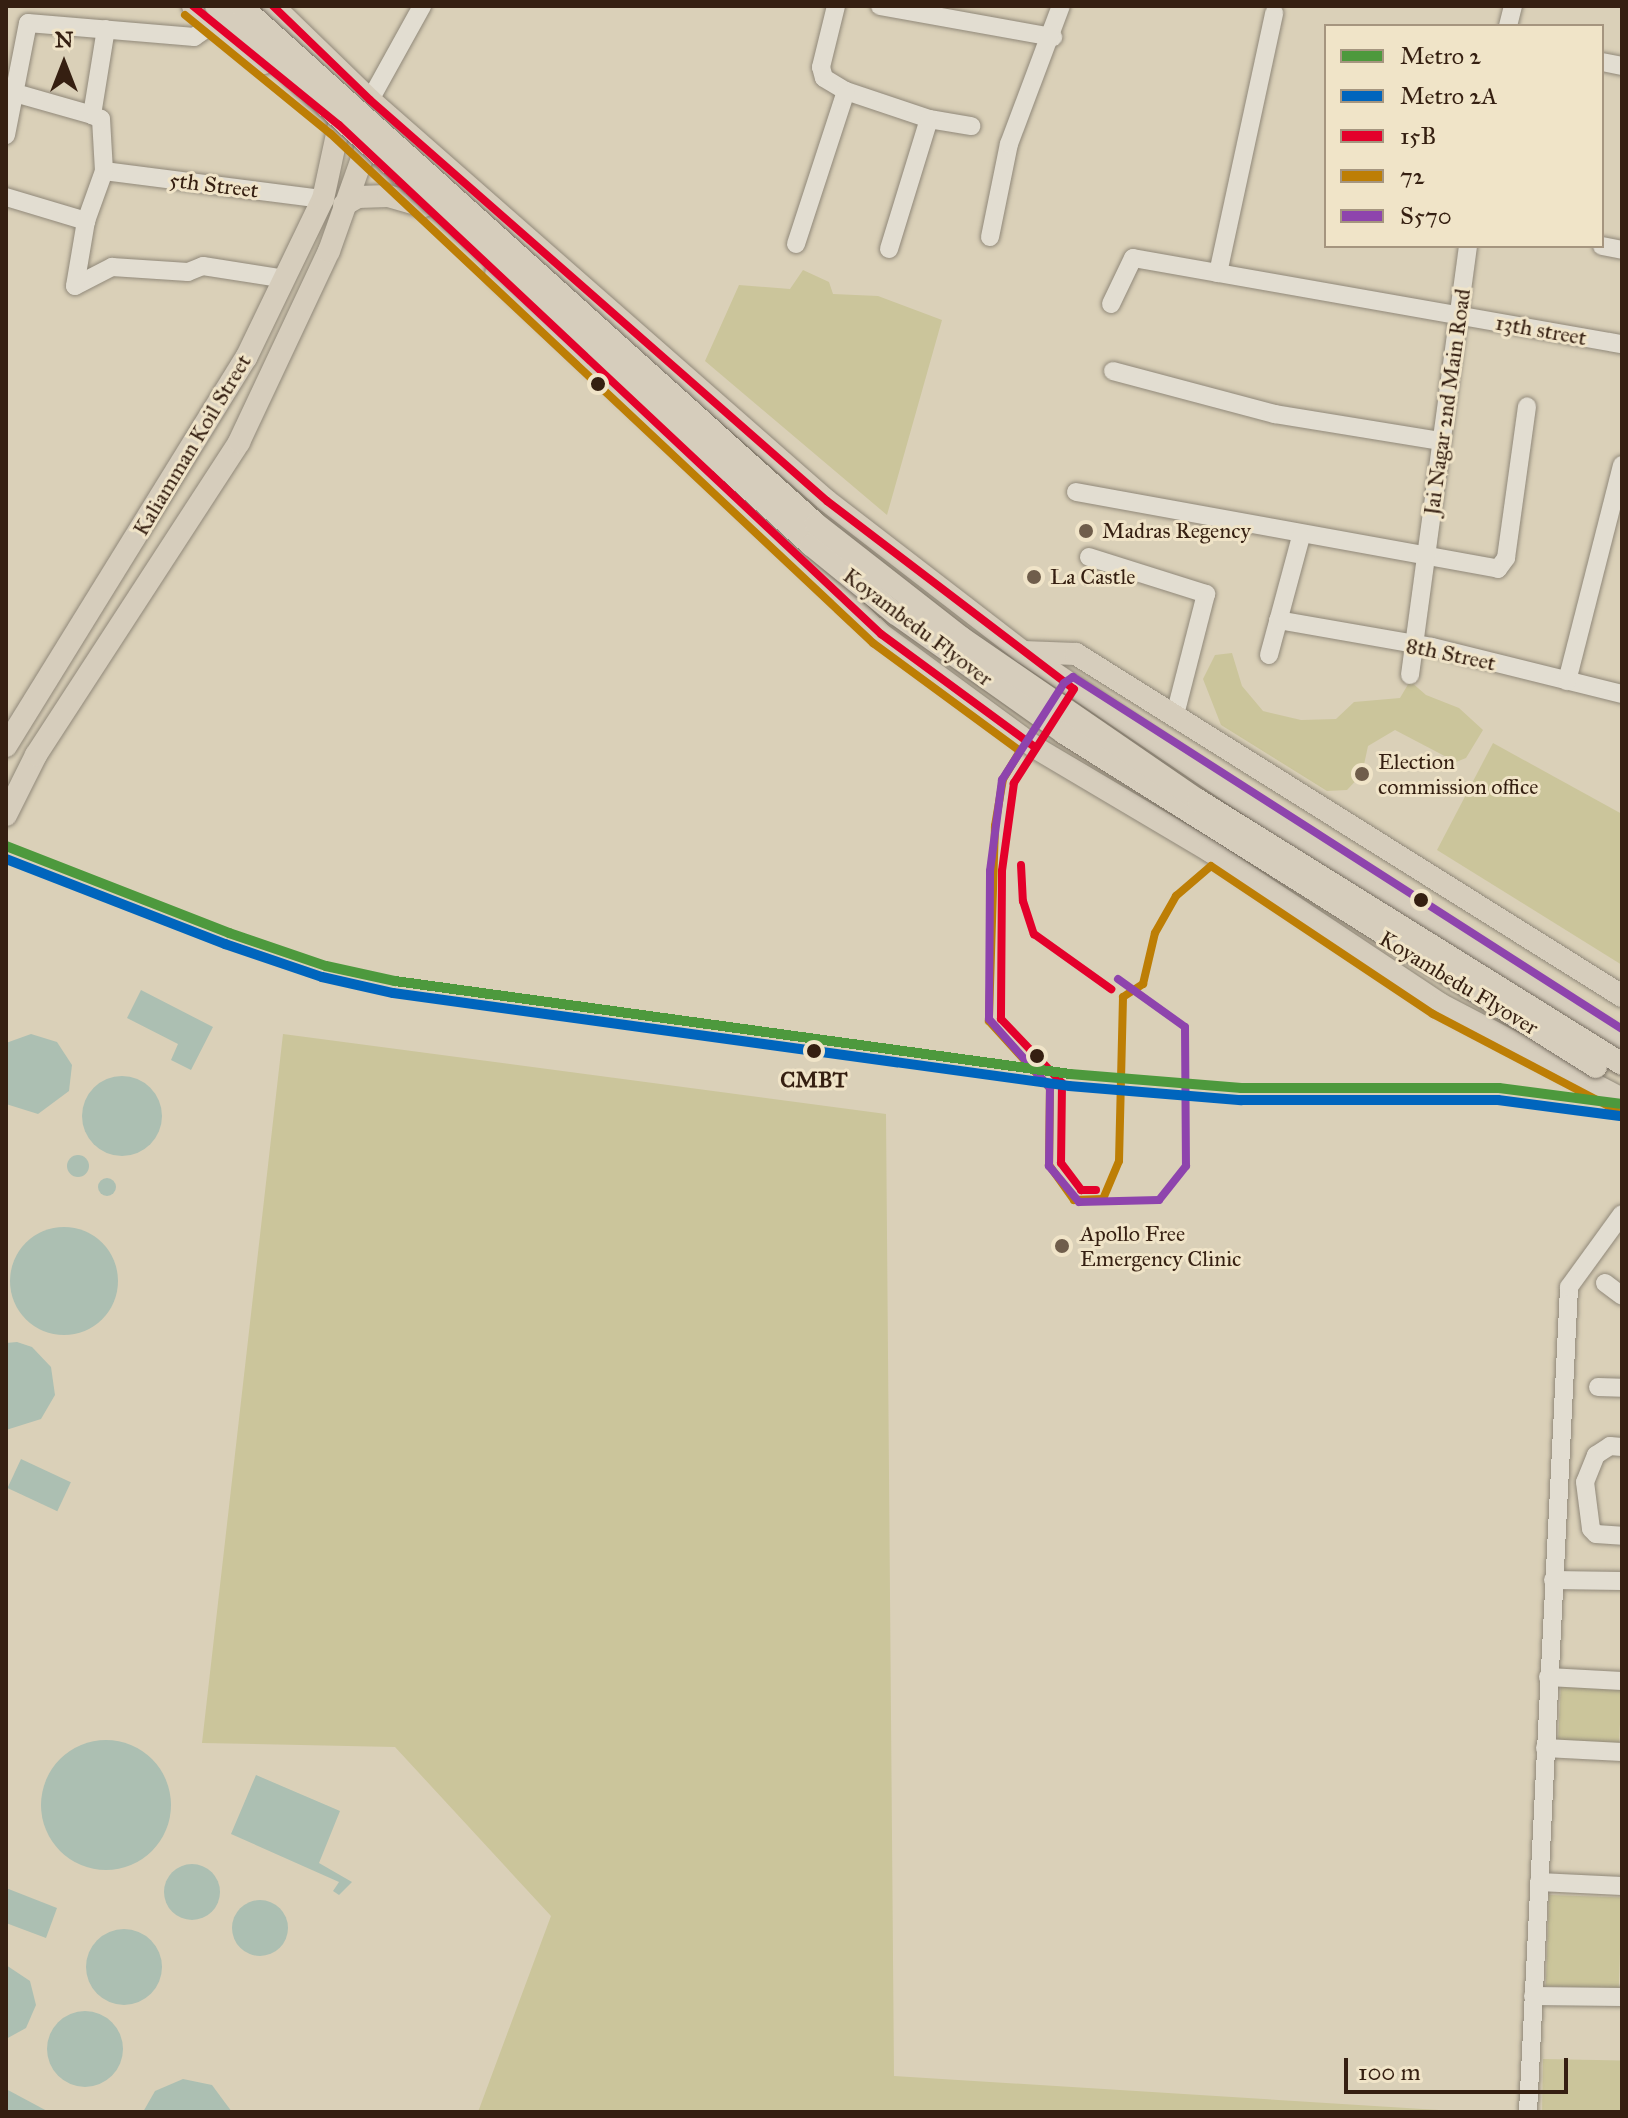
<!DOCTYPE html>
<style>
body{margin:0}
#map{position:relative;width:1628px;height:2118px;overflow:hidden;background:#dad0b8;font-family:"IM FELL Great Primer",serif}
div>[style]{position:absolute}
[style*='--x']{left:calc(var(--x)*1px);top:calc(var(--y)*1px);width:calc(var(--w)*1px);rotate:calc(var(--a)*1deg)}
.green>*{inset:0;background:#cbc59b;transform-origin:0 0}
.water>*{inset:0;background:#acbfb2;transform-origin:0 0}
.round{border-radius:50%}
.roads{filter:drop-shadow(0 0 2px #908879) drop-shadow(0 0 2px #908879)}
.minor>*{height:18px;margin:-9px;padding:0 9px;transform-origin:9px;border-radius:9px;background:#e2ddd1}
.major>*{height:22px;margin:-11px;padding:0 11px;transform-origin:11px;border-radius:11px;background:#d6cdbc}
.bridges{filter:drop-shadow(0 0 2px #797063) drop-shadow(0 0 2px #797063)}
.major-bridge>*{height:22px;margin:-11px;padding:0 11px;transform-origin:11px;border-radius:11px;background:#d6cdbc}
.bus-1>*{height:8px;margin:-4px;padding:0 4px;transform-origin:4px;border-radius:4px;background:#e4002b}
.bus-2>*{height:8px;margin:-4px;padding:0 4px;transform-origin:4px;border-radius:4px;background:#bd7e05}
.bus-3>*{height:8px;margin:-4px;padding:0 4px;transform-origin:4px;border-radius:4px;background:#8e44ad}
.metro-1>*{height:10px;margin:-5px;padding:0 5px;transform-origin:5px;border-radius:5px;background:#4d993d}
.metro-2>*{height:10px;margin:-5px;padding:0 5px;transform-origin:5px;border-radius:5px;background:#0065bd}
.dots>*{width:22px;height:22px;translate:-50% -50%;box-sizing:border-box;border:4px solid #f0e4c8;border-radius:50%}
span{translate:-50% -50%;white-space:nowrap;text-align:center;line-height:1.15;-webkit-text-stroke:6px #f0e4c8;paint-order:stroke}
.street-label{font-size:22px;color:#351f11}
.poi-label{font-size:22px;color:#351f11}
.left{translate:0 -50%;text-align:left}
.stop-label{font-size:22px;color:#351f11;font-weight:700}
.frame{position:absolute;inset:0;border:8px solid #351f11;pointer-events:none}
.legend{position:absolute;left:1324px;top:24px;width:280px;height:224px;box-sizing:border-box;background:#f0e4c8;border:2px solid #a5957f;margin:0;padding:10px 14px;list-style:none;font-size:24px;color:#351f11}
.legend li{display:flex;align-items:center;gap:16px;height:40px}
.legend b{width:40px;border:2px solid #a5957f}
.north{position:absolute;left:24px;top:24px;width:80px;height:80px;-webkit-text-stroke:6px #f0e4c8;paint-order:stroke;rotate:0deg;font-size:22px;font-weight:700;line-height:32px;text-align:center;color:#351f11}
.north::after{content:'';display:block;margin:auto;width:28px;height:36px;background:#351f11;clip-path:polygon(50% 0,100% 100%,50% 72%,0 100%)}
.scale{position:absolute;left:1344px;top:2058px;width:224px;height:36px;box-sizing:border-box;border:4px solid #351f11;border-top:0;padding-left:10px;font-size:24px;line-height:28px;white-space:nowrap;color:#351f11;-webkit-text-stroke:6px #f0e4c8;paint-order:stroke}
</style>
<div id="map">
<div class="green">
<div style="clip-path:polygon(803px 270px,829px 282px,833px 294px,878px 296px,942px 320px,887px 515px,705px 361px,739px 285px,790px 289px)"></div>
<div style="clip-path:polygon(1232px 653px,1242px 686px,1263px 711px,1301px 720px,1336px 719px,1354px 702px,1400px 698px,1410px 681px,1426px 695px,1459px 708px,1483px 730px,1466px 758px,1456px 762px,1395px 730px,1368px 746px,1362px 774px,1347px 790px,1327px 791px,1221px 725px,1203px 679px,1215px 655px)"></div>
<div style="clip-path:polygon(1493px 743px,1622px 814px,1622px 965px,1437px 850px)"></div>
<div style="clip-path:polygon(283px 1034px,886px 1114px,894px 2076px,1471px 2112px,478px 2112px,551px 1916px,395px 1747px,202px 1743px)"></div>
<div style="left:1561px;top:1684px;width:61px;height:57px;rotate:3deg"></div>
<div style="left:1549px;top:1895px;width:73px;height:91px;rotate:2deg"></div>
<div style="left:1543px;top:2059px;width:79px;height:53px;rotate:1deg"></div>
</div>
<div class="water">
<div style="clip-path:polygon(141px 990px,213px 1027px,191px 1070px,171px 1060px,178px 1044px,127px 1018px)"></div>
<div style="clip-path:polygon(31px 1034px,57px 1042px,72px 1065px,69px 1091px,38px 1114px,6px 1104px,6px 1043px)"></div>
<div class="round" style="left:82px;top:1076px;width:80px;height:80px"></div>
<div class="round" style="left:67px;top:1155px;width:22px;height:22px"></div>
<div class="round" style="left:98px;top:1178px;width:18px;height:18px"></div>
<div class="round" style="left:10px;top:1227px;width:108px;height:108px"></div>
<div style="clip-path:polygon(17px 1342px,32px 1347px,51px 1367px,55px 1395px,41px 1419px,6px 1430px,6px 1343px)"></div>
<div style="left:21px;top:1459px;width:55px;height:32px;rotate:25deg"></div>
<div class="round" style="left:41px;top:1740px;width:130px;height:130px"></div>
<div style="clip-path:polygon(256px 1775px,340px 1811px,319px 1863px,352px 1882px,339px 1895px,333px 1891px,339px 1882px,231px 1834px)"></div>
<div class="round" style="left:164px;top:1864px;width:56px;height:56px"></div>
<div style="clip-path:polygon(6px 1888px,57px 1908px,46px 1938px,6px 1923px)"></div>
<div class="round" style="left:232px;top:1900px;width:56px;height:56px"></div>
<div class="round" style="left:86px;top:1929px;width:76px;height:76px"></div>
<div style="clip-path:polygon(6px 1965px,30px 1981px,36px 2005px,26px 2028px,6px 2039px)"></div>
<div class="round" style="left:47px;top:2011px;width:76px;height:76px"></div>
<div style="clip-path:polygon(183px 2079px,212px 2085px,232px 2112px,143px 2112px,155px 2091px)"></div>
<div style="clip-path:polygon(6px 2089px,49px 2112px,6px 2112px)"></div>
</div>
<div class="roads">
<div class="minor">
<div style="--x:836;--y:6;--w:63;--a:103.8"></div>
<div style="--x:821;--y:67;--w:11;--a:75"></div>
<div style="--x:824;--y:78;--w:26;--a:31"></div>
<div style="--x:846;--y:91;--w:88;--a:18.6"></div>
<div style="--x:929;--y:119;--w:136;--a:107.1"></div>
<div style="--x:880;--y:6;--w:176;--a:10.2"></div>
<div style="--x:1508;--y:26;--w:21;--a:-76"></div>
<div style="--x:1602;--y:62;--w:20;--a:11"></div>
<div style="--x:15;--y:93;--w:80;--a:15.9"></div>
<div style="--x:370;--y:100;--w:107;--a:-61"></div>
<div style="--x:929;--y:119;--w:43;--a:9.5"></div>
<div style="--x:6;--y:135;--w:114;--a:-78.9"></div>
<div style="--x:28;--y:23;--w:167;--a:4.8"></div>
<div style="--x:194;--y:37;--w:27;--a:-34"></div>
<div style="--x:104;--y:171;--w:221;--a:7.3"></div>
<div style="--x:6;--y:197;--w:84;--a:16.7"></div>
<div style="--x:86;--y:221;--w:53;--a:-70.2"></div>
<div style="--x:104;--y:171;--w:52;--a:-93.3"></div>
<div style="--x:101;--y:119;--w:10;--a:-156"></div>
<div style="--x:92;--y:115;--w:87;--a:-80.8"></div>
<div style="--x:990;--y:237;--w:95;--a:-78.5"></div>
<div style="--x:1009;--y:144;--w:147;--a:-69.4"></div>
<div style="--x:796;--y:244;--w:161;--a:-71.9"></div>
<div style="--x:1602;--y:246;--w:20;--a:11"></div>
<div style="--x:1218;--y:273;--w:266;--a:-77.8"></div>
<div style="--x:75;--y:286;--w:42;--a:-27.2"></div>
<div style="--x:112;--y:267;--w:76;--a:3.8"></div>
<div style="--x:188;--y:272;--w:16;--a:-22"></div>
<div style="--x:203;--y:266;--w:83;--a:9"></div>
<div style="--x:75;--y:286;--w:66;--a:-80.4"></div>
<div style="--x:1111;--y:304;--w:51;--a:-64.4"></div>
<div style="--x:1133;--y:258;--w:497;--a:10"></div>
<div style="--x:1113;--y:371;--w:168;--a:14.9"></div>
<div style="--x:1275;--y:414;--w:167;--a:9.3"></div>
<div style="--x:1076;--y:492;--w:429;--a:10.3"></div>
<div style="--x:1498;--y:569;--w:14;--a:-54"></div>
<div style="--x:1506;--y:558;--w:153;--a:-82.1"></div>
<div style="--x:1089;--y:557;--w:123;--a:17.5"></div>
<div style="--x:1206;--y:594;--w:125;--a:104.4"></div>
<div style="--x:1278;--y:620;--w:156;--a:9.9"></div>
<div style="--x:1432;--y:647;--w:196;--a:13.9"></div>
<div style="--x:1269;--y:655;--w:123;--a:-74.9"></div>
<div style="--x:1410;--y:675;--w:433;--a:-82.3"></div>
<div style="--x:1567;--y:681;--w:223;--a:-75.7"></div>
<div style="--x:1605;--y:1283;--w:21;--a:37"></div>
<div style="--x:1598;--y:1387;--w:24;--a:2"></div>
<div style="--x:1622;--y:1447;--w:12;--a:-175"></div>
<div style="--x:1610;--y:1446;--w:17;--a:147"></div>
<div style="--x:1596;--y:1455;--w:29;--a:112"></div>
<div style="--x:1585;--y:1482;--w:47;--a:82.7"></div>
<div style="--x:1591;--y:1529;--w:7;--a:45"></div>
<div style="--x:1596;--y:1534;--w:26;--a:4"></div>
<div style="--x:1553;--y:1580;--w:69;--a:0.8"></div>
<div style="--x:1548;--y:1677;--w:74;--a:3.1"></div>
<div style="--x:1545;--y:1748;--w:77;--a:3"></div>
<div style="--x:1539;--y:1882;--w:83;--a:2.8"></div>
<div style="--x:1533;--y:1996;--w:89;--a:0.6"></div>
<div style="--x:1528;--y:2112;--w:826;--a:-87.15"></div>
<div style="--x:1569;--y:1287;--w:90;--a:-54"></div>
</div>
<div class="major">
<div style="--x:193;--y:6;--w:91;--a:38.8"></div>
<div style="--x:273;--y:6;--w:135;--a:44.1"></div>
<div style="--x:370;--y:100;--w:608;--a:41.27"></div>
<div style="--x:827;--y:501;--w:247;--a:37.6"></div>
<div style="--x:1023;--y:652;--w:325;--a:34.1"></div>
<div style="--x:1292;--y:834;--w:391;--a:32.3"></div>
<div style="--x:344;--y:205;--w:16;--a:-30"></div>
<div style="--x:358;--y:197;--w:30;--a:-2"></div>
<div style="--x:388;--y:196;--w:37;--a:16"></div>
<div style="--x:496;--y:274;--w:527;--a:43.08"></div>
<div style="--x:881;--y:634;--w:192;--a:36.3"></div>
<div style="--x:1036;--y:748;--w:202;--a:30.6"></div>
<div style="--x:1210;--y:851;--w:276;--a:33.6"></div>
<div style="--x:1440;--y:1004;--w:205;--a:27.6"></div>
<div style="--x:1023;--y:652;--w:53;--a:2.2"></div>
<div style="--x:1076;--y:654;--w:644;--a:32.06"></div>
<div style="--x:6;--y:746;--w:456;--a:-58.3"></div>
<div style="--x:246;--y:358;--w:177;--a:-64.2"></div>
<div style="--x:323;--y:199;--w:76;--a:-77.8"></div>
<div style="--x:6;--y:815;--w:67;--a:-63.4"></div>
<div style="--x:36;--y:755;--w:373;--a:-57"></div>
<div style="--x:239;--y:442;--w:211;--a:-64.8"></div>
<div style="--x:329;--y:251;--w:107;--a:-70.4"></div>
</div>
</div>
<div class="bridges">
<div class="major-bridge">
<div style="--x:216;--y:6;--w:803;--a:42.17"></div>
<div style="--x:811;--y:545;--w:109;--a:39.1"></div>
<div style="--x:896;--y:614;--w:206;--a:35.3"></div>
<div style="--x:1064;--y:733;--w:628;--a:32.12"></div>
<div style="--x:241;--y:6;--w:774;--a:42.01"></div>
<div style="--x:816;--y:524;--w:185;--a:38"></div>
<div style="--x:962;--y:638;--w:286;--a:34.5"></div>
<div style="--x:1198;--y:800;--w:499;--a:31.9"></div>
</div>
</div>
<div class="bus-1">
<div style="--x:193;--y:6;--w:188;--a:39.2"></div>
<div style="--x:339;--y:125;--w:744;--a:43.2"></div>
<div style="--x:881;--y:634;--w:192;--a:36.3"></div>
<div style="--x:273;--y:6;--w:135;--a:44.1"></div>
<div style="--x:370;--y:100;--w:608;--a:41.27"></div>
<div style="--x:827;--y:501;--w:310;--a:37.3"></div>
<div style="--x:1074;--y:689;--w:112;--a:122.6"></div>
<div style="--x:1014;--y:783;--w:89;--a:97.8"></div>
<div style="--x:1002;--y:871;--w:148;--a:90.4"></div>
<div style="--x:1001;--y:1019;--w:88;--a:46.4"></div>
<div style="--x:1062;--y:1083;--w:80;--a:90.7"></div>
<div style="--x:1061;--y:1163;--w:34;--a:53"></div>
<div style="--x:1081;--y:1190;--w:15;--a:0"></div>
<div style="--x:1021;--y:865;--w:36;--a:87"></div>
<div style="--x:1023;--y:901;--w:35;--a:72"></div>
<div style="--x:1034;--y:934;--w:95;--a:35.5"></div>
</div>
<div class="bus-2">
<div style="--x:185;--y:15;--w:188;--a:39.2"></div>
<div style="--x:331;--y:134;--w:744;--a:43.2"></div>
<div style="--x:873;--y:643;--w:182;--a:36.3"></div>
<div style="--x:1020;--y:751;--w:33;--a:121"></div>
<div style="--x:1003;--y:779;--w:48;--a:99.7"></div>
<div style="--x:995;--y:826;--w:195;--a:91.8"></div>
<div style="--x:989;--y:1021;--w:91;--a:47.7"></div>
<div style="--x:1050;--y:1088;--w:77;--a:90.7"></div>
<div style="--x:1049;--y:1165;--w:43;--a:54.5"></div>
<div style="--x:1074;--y:1200;--w:29;--a:-2"></div>
<div style="--x:1103;--y:1199;--w:41;--a:-67.2"></div>
<div style="--x:1119;--y:1161;--w:164;--a:-88.6"></div>
<div style="--x:1123;--y:997;--w:24;--a:-33"></div>
<div style="--x:1143;--y:984;--w:52;--a:-76.8"></div>
<div style="--x:1155;--y:933;--w:43;--a:-60.4"></div>
<div style="--x:1176;--y:896;--w:46;--a:-40.6"></div>
<div style="--x:1211;--y:866;--w:267;--a:33.7"></div>
<div style="--x:1433;--y:1014;--w:207;--a:27.7"></div>
</div>
<div class="bus-3">
<div style="--x:1118;--y:979;--w:82;--a:35.6"></div>
<div style="--x:1185;--y:1027;--w:139;--a:89.6"></div>
<div style="--x:1186;--y:1166;--w:43;--a:128.5"></div>
<div style="--x:1159;--y:1200;--w:80;--a:178.6"></div>
<div style="--x:1079;--y:1202;--w:47;--a:-129.8"></div>
<div style="--x:1049;--y:1166;--w:78;--a:-89.3"></div>
<div style="--x:1050;--y:1088;--w:92;--a:-131.5"></div>
<div style="--x:989;--y:1019;--w:148;--a:-89.6"></div>
<div style="--x:990;--y:871;--w:92;--a:-82.5"></div>
<div style="--x:1002;--y:780;--w:115;--a:-57.4"></div>
<div style="--x:1064;--y:683;--w:11;--a:-34"></div>
<div style="--x:1073;--y:677;--w:652;--a:32.67"></div>
</div>
<div class="metro-1">
<div style="--x:6;--y:846;--w:239;--a:21.3"></div>
<div style="--x:229;--y:933;--w:102;--a:18.8"></div>
<div style="--x:326;--y:966;--w:71;--a:12.3"></div>
<div style="--x:395;--y:981;--w:681;--a:7.84"></div>
<div style="--x:1070;--y:1074;--w:172;--a:4.7"></div>
<div style="--x:1241;--y:1088;--w:258;--a:0"></div>
<div style="--x:1499;--y:1088;--w:124;--a:7.4"></div>
</div>
<div class="metro-2">
<div style="--x:6;--y:859;--w:235;--a:21.2"></div>
<div style="--x:225;--y:944;--w:102;--a:18.8"></div>
<div style="--x:322;--y:977;--w:73;--a:12.7"></div>
<div style="--x:393;--y:993;--w:682;--a:7.83"></div>
<div style="--x:1069;--y:1086;--w:173;--a:4.7"></div>
<div style="--x:1241;--y:1100;--w:257;--a:0"></div>
<div style="--x:1498;--y:1100;--w:123;--a:7.5"></div>
</div>
<div class="dots">
<div style="left:598px;top:384px;background:#351f11"></div>
<div style="left:1086px;top:531px;background:#6f5d4b"></div>
<div style="left:1034px;top:577px;background:#6f5d4b"></div>
<div style="left:1362px;top:774px;background:#6f5d4b"></div>
<div style="left:1421px;top:900px;background:#351f11"></div>
<div style="left:814px;top:1051px;background:#351f11"></div>
<div style="left:1037px;top:1056px;background:#351f11"></div>
<div style="left:1062px;top:1246px;background:#6f5d4b"></div>
</div>
<div class="street-label">
<span style="left:214px;top:185px;rotate:7deg">5th Street</span>
<span style="left:1541px;top:330px;rotate:10deg">13th street</span>
<span style="left:1447px;top:402px;rotate:-82deg">Jai Nagar 2nd Main Road</span>
<span style="left:192px;top:445px;rotate:-59deg">Kaliamman Koil Street</span>
<span style="left:918px;top:627px;rotate:37deg">Koyambedu Flyover</span>
<span style="left:1451px;top:654px;rotate:12deg">8th Street</span>
<span style="left:1459px;top:983px;rotate:31deg">Koyambedu Flyover</span>
</div>
<div class="poi-label">
<span class="left" style="left:1102px;top:531px">Madras Regency</span>
<span class="left" style="left:1050px;top:577px">La Castle</span>
<span class="left" style="left:1378px;top:774px">Election<br>commission office</span>
<span class="left" style="left:1080px;top:1246px">Apollo Free<br>Emergency Clinic</span>
</div>
<div class="stop-label">
<span style="left:814px;top:1080px">CMBT</span>
</div>
<div class="frame"></div>
<ul class="legend">
<li><b style="height:10px;background:#4d993d"></b>Metro 2</li>
<li><b style="height:10px;background:#0065bd"></b>Metro 2A</li>
<li><b style="height:10px;background:#e4002b"></b>15B</li>
<li><b style="height:10px;background:#bd7e05"></b>72</li>
<li><b style="height:10px;background:#8e44ad"></b>S570</li>
</ul>
<div class="north">N</div>
<div class="scale">100 m</div>
</div>
